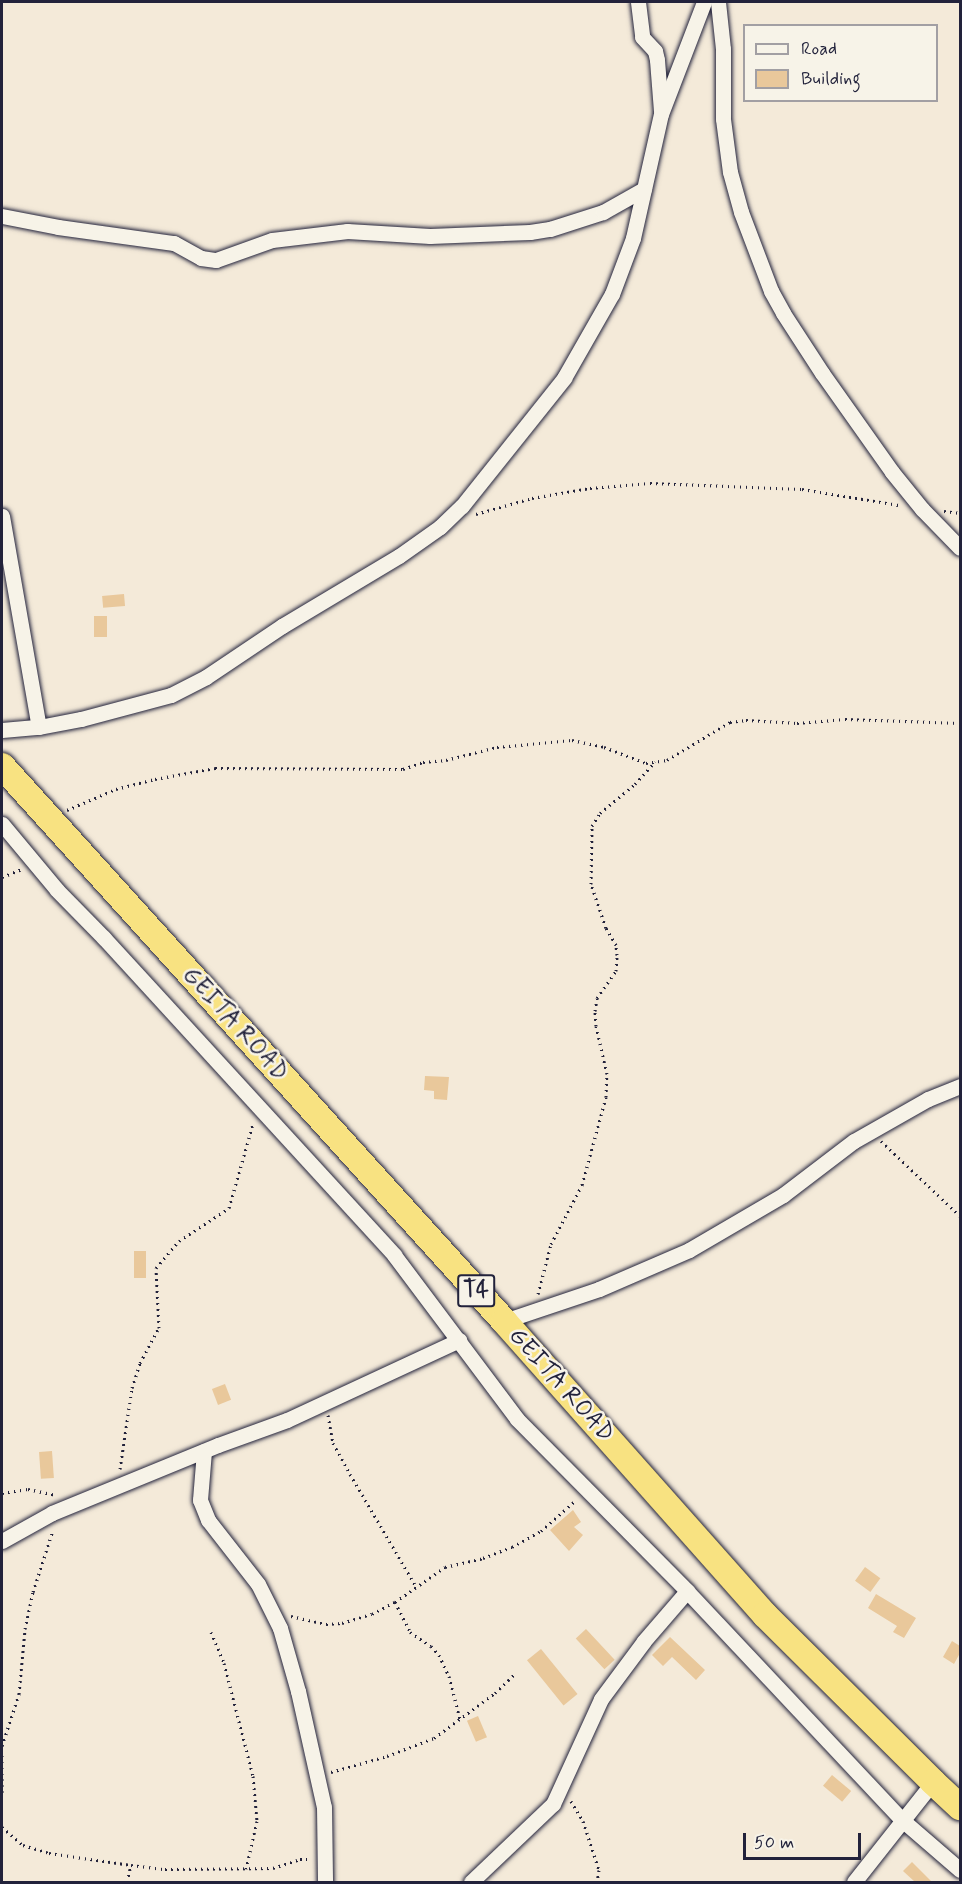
<!DOCTYPE html>
<style>
body{margin:0}
#map{position:relative;width:962px;height:1884px;overflow:hidden;background:#f4ead9;font-family:Mynerve,sans-serif}
div>[style]{position:absolute}
[style*='--x']{left:calc(var(--x)*1px);top:calc(var(--y)*1px);width:calc(var(--w)*1px);rotate:calc(var(--a)*1deg)}
.building>*{inset:0;background:#e9c89b;transform-origin:0 0}
.path>*{height:3px;margin-top:-1.5px;transform-origin:0;background:repeating-linear-gradient(90deg,#22223b 0 1.5px,transparent 0 6px)}
.roads{filter:drop-shadow(0 0 2px #22223b) drop-shadow(0 0 2px #22223b)}
.minor>*{height:15px;margin:-7.5px;padding:0 7.5px;transform-origin:7.5px;border-radius:7.5px;background:#f7f3e8}
.trunk>*{height:26px;margin:-13px;padding:0 13px;transform-origin:13px;border-radius:13px;background:#f8e281}
span{translate:-50% -50%;white-space:nowrap;text-align:center;line-height:1.15;-webkit-text-stroke:5px #f7f3e8;paint-order:stroke}
.shield-label span{padding:2px 4px;background:#f7f3e8;border:2px solid;border-radius:4px;-webkit-text-stroke-width:0}
.shield-label{font-size:22px;color:#22223b;font-weight:700}
.street-label{font-size:24px;color:#22223b}
.frame{position:absolute;inset:0;border:3px solid #22223b;pointer-events:none}
.legend{position:absolute;left:743px;top:24px;width:195px;height:78px;box-sizing:border-box;background:#f7f3e8;border:2px solid #a29fa3;margin:0;padding:8px 10px;list-style:none;font-size:18px;color:#22223b}
.legend li{display:flex;align-items:center;gap:12px;height:30px}
.legend b{width:30px;border:2px solid #a29fa3}
.scale{position:absolute;left:743px;top:1833px;width:118px;height:27px;box-sizing:border-box;border:3px solid #22223b;border-top:0;padding-left:8px;font-size:18px;line-height:21px;white-space:nowrap;color:#22223b;-webkit-text-stroke:4px #f7f3e8;paint-order:stroke}
</style>
<div id="map">
<div class="building">
<div style="left:124px;top:594px;width:12px;height:22px;rotate:85deg"></div>
<div style="left:94px;top:616px;width:13px;height:21px"></div>
<div style="clip-path:polygon(425px 1076px,449px 1077px,447px 1100px,434px 1099px,434px 1091px,424px 1090px)"></div>
<div style="left:134px;top:1251px;width:12px;height:27px"></div>
<div style="left:225px;top:1384px;width:17px;height:14px;rotate:69deg"></div>
<div style="left:52px;top:1451px;width:27px;height:13px;rotate:86deg"></div>
<div style="clip-path:polygon(573px 1510px,581px 1522px,574px 1527px,583px 1535px,569px 1551px,550px 1530px)"></div>
<div style="left:865px;top:1567px;width:19px;height:17px;rotate:36deg"></div>
<div style="clip-path:polygon(876px 1594px,916px 1618px,904px 1638px,893px 1632px,897px 1626px,868px 1608px)"></div>
<div style="left:586px;top:1629px;width:42px;height:14px;rotate:47deg"></div>
<div style="clip-path:polygon(670px 1637px,705px 1670px,696px 1680px,672px 1657px,663px 1666px,652px 1655px)"></div>
<div style="clip-path:polygon(952px 1641px,960px 1646px,960px 1653px,954px 1664px,943px 1657px)"></div>
<div style="left:541px;top:1649px;width:58px;height:18px;rotate:51deg"></div>
<div style="left:478px;top:1716px;width:23px;height:12px;rotate:67deg"></div>
<div style="left:832px;top:1775px;width:25px;height:14px;rotate:40deg"></div>
<div style="clip-path:polygon(912px 1862px,932px 1882px,915px 1882px,903px 1871px)"></div>
</div>
<div class="path">
<div style="--x:944;--y:511;--w:16;--a:7"></div>
<div style="--x:476;--y:514;--w:58;--a:-15.9"></div>
<div style="--x:532;--y:498;--w:59;--a:-9.8"></div>
<div style="--x:590;--y:488;--w:60;--a:-4.8"></div>
<div style="--x:650;--y:483;--w:152;--a:2.3"></div>
<div style="--x:802;--y:489;--w:98;--a:9.4"></div>
<div style="--x:67;--y:810;--w:53;--a:-23.2"></div>
<div style="--x:116;--y:789;--w:40;--a:-14.4"></div>
<div style="--x:155;--y:779;--w:61;--a:-10.4"></div>
<div style="--x:215;--y:768;--w:188;--a:0.3"></div>
<div style="--x:403;--y:769;--w:21;--a:-19"></div>
<div style="--x:423;--y:762;--w:23;--a:-5"></div>
<div style="--x:446;--y:760;--w:53;--a:-14.3"></div>
<div style="--x:497;--y:747;--w:75;--a:-5.3"></div>
<div style="--x:572;--y:740;--w:33;--a:12"></div>
<div style="--x:604;--y:747;--w:45;--a:20.9"></div>
<div style="--x:646;--y:763;--w:21;--a:-8"></div>
<div style="--x:667;--y:760;--w:74;--a:-31.1"></div>
<div style="--x:730;--y:722;--w:16;--a:-7"></div>
<div style="--x:746;--y:720;--w:51;--a:3.4"></div>
<div style="--x:797;--y:723;--w:48;--a:-4.8"></div>
<div style="--x:845;--y:719;--w:115;--a:2"></div>
<div style="--x:2;--y:877;--w:22;--a:-22"></div>
<div style="--x:881;--y:1141;--w:109;--a:43.5"></div>
<div style="--x:538;--y:1294;--w:52;--a:-75.4"></div>
<div style="--x:551;--y:1244;--w:67;--a:-62.3"></div>
<div style="--x:582;--y:1185;--w:91;--a:-74.7"></div>
<div style="--x:606;--y:1097;--w:23;--a:-88"></div>
<div style="--x:607;--y:1074;--w:49;--a:-102.9"></div>
<div style="--x:596;--y:1026;--w:15;--a:-94"></div>
<div style="--x:595;--y:1011;--w:13;--a:-81"></div>
<div style="--x:597;--y:998;--w:33;--a:-55"></div>
<div style="--x:616;--y:971;--w:16;--a:-86"></div>
<div style="--x:617;--y:955;--w:10;--a:-96"></div>
<div style="--x:616;--y:945;--w:20;--a:-120"></div>
<div style="--x:606;--y:928;--w:46;--a:-108.8"></div>
<div style="--x:591;--y:884;--w:58;--a:-89"></div>
<div style="--x:592;--y:826;--w:15;--a:-58"></div>
<div style="--x:600;--y:813;--w:45;--a:-39.6"></div>
<div style="--x:635;--y:784;--w:30;--a:-48"></div>
<div style="--x:328;--y:1415;--w:28;--a:80"></div>
<div style="--x:333;--y:1443;--w:35;--a:61"></div>
<div style="--x:350;--y:1474;--w:129;--a:59.6"></div>
<div style="--x:120;--y:1469;--w:82;--a:-81.6"></div>
<div style="--x:132;--y:1388;--w:26;--a:-72"></div>
<div style="--x:140;--y:1363;--w:40;--a:-62"></div>
<div style="--x:159;--y:1328;--w:60;--a:-92.9"></div>
<div style="--x:156;--y:1268;--w:35;--a:-50"></div>
<div style="--x:179;--y:1241;--w:60;--a:-33.4"></div>
<div style="--x:229;--y:1208;--w:87;--a:-74.1"></div>
<div style="--x:2;--y:1493;--w:26;--a:-9"></div>
<div style="--x:28;--y:1489;--w:29;--a:12"></div>
<div style="--x:395;--y:1602;--w:34;--a:63"></div>
<div style="--x:410;--y:1632;--w:25;--a:34"></div>
<div style="--x:431;--y:1646;--w:12;--a:48"></div>
<div style="--x:439;--y:1655;--w:23;--a:65"></div>
<div style="--x:449;--y:1676;--w:44;--a:75.7"></div>
<div style="--x:291;--y:1616;--w:36;--a:13"></div>
<div style="--x:326;--y:1624;--w:16;--a:-4"></div>
<div style="--x:342;--y:1623;--w:31;--a:-17"></div>
<div style="--x:372;--y:1614;--w:26;--a:-28"></div>
<div style="--x:395;--y:1602;--w:61;--a:-35"></div>
<div style="--x:445;--y:1567;--w:39;--a:-13"></div>
<div style="--x:483;--y:1558;--w:31;--a:-21"></div>
<div style="--x:512;--y:1547;--w:33;--a:-29"></div>
<div style="--x:541;--y:1531;--w:47;--a:-41.5"></div>
<div style="--x:211;--y:1632;--w:34;--a:67"></div>
<div style="--x:224;--y:1663;--w:117;--a:75.6"></div>
<div style="--x:253;--y:1776;--w:45;--a:84.9"></div>
<div style="--x:257;--y:1821;--w:49;--a:102.9"></div>
<div style="--x:2;--y:1746;--w:55;--a:-71.9"></div>
<div style="--x:19;--y:1694;--w:65;--a:-84.7"></div>
<div style="--x:25;--y:1629;--w:38;--a:-78"></div>
<div style="--x:33;--y:1592;--w:65;--a:-72.1"></div>
<div style="--x:2;--y:1755;--w:39;--a:90"></div>
<div style="--x:331;--y:1772;--w:58;--a:-15.9"></div>
<div style="--x:387;--y:1756;--w:50;--a:-21"></div>
<div style="--x:434;--y:1738;--w:76;--a:-36.4"></div>
<div style="--x:495;--y:1693;--w:29;--a:-44"></div>
<div style="--x:571;--y:1801;--w:23;--a:59"></div>
<div style="--x:583;--y:1821;--w:52;--a:71.9"></div>
<div style="--x:599;--y:1870;--w:12;--a:99"></div>
<div style="--x:2;--y:1827;--w:28;--a:41"></div>
<div style="--x:23;--y:1845;--w:27;--a:17"></div>
<div style="--x:49;--y:1853;--w:83;--a:8.3"></div>
<div style="--x:131;--y:1865;--w:34;--a:7"></div>
<div style="--x:165;--y:1869;--w:108;--a:-0.5"></div>
<div style="--x:273;--y:1868;--w:28;--a:-18"></div>
<div style="--x:300;--y:1859;--w:11;--a:0"></div>
<div style="--x:127;--y:1882;--w:17;--a:-77"></div>
</div>
<div class="roads">
<div class="minor">
<div style="--x:638;--y:2;--w:35;--a:83"></div>
<div style="--x:642;--y:37;--w:19;--a:47"></div>
<div style="--x:655;--y:51;--w:9;--a:77"></div>
<div style="--x:657;--y:60;--w:51;--a:85.5"></div>
<div style="--x:718;--y:2;--w:47;--a:83.9"></div>
<div style="--x:723;--y:49;--w:70;--a:90"></div>
<div style="--x:723;--y:119;--w:53;--a:82.5"></div>
<div style="--x:730;--y:172;--w:41;--a:74.6"></div>
<div style="--x:741;--y:212;--w:85;--a:69.2"></div>
<div style="--x:771;--y:291;--w:25;--a:61"></div>
<div style="--x:783;--y:313;--w:72;--a:57"></div>
<div style="--x:822;--y:373;--w:121;--a:54.7"></div>
<div style="--x:892;--y:472;--w:48;--a:51"></div>
<div style="--x:922;--y:509;--w:54;--a:45.7"></div>
<div style="--x:2;--y:216;--w:57;--a:11.1"></div>
<div style="--x:58;--y:227;--w:117;--a:7.9"></div>
<div style="--x:174;--y:243;--w:31;--a:29"></div>
<div style="--x:201;--y:258;--w:15;--a:8"></div>
<div style="--x:216;--y:260;--w:59;--a:-19.7"></div>
<div style="--x:272;--y:240;--w:76;--a:-6.8"></div>
<div style="--x:347;--y:231;--w:83;--a:3.4"></div>
<div style="--x:430;--y:236;--w:100;--a:-2.3"></div>
<div style="--x:530;--y:232;--w:20;--a:-9"></div>
<div style="--x:550;--y:229;--w:56;--a:-17.8"></div>
<div style="--x:603;--y:212;--w:47;--a:-29.3"></div>
<div style="--x:2;--y:516;--w:214;--a:80.1"></div>
<div style="--x:2;--y:730;--w:37;--a:-5"></div>
<div style="--x:39;--y:727;--w:43;--a:-10.8"></div>
<div style="--x:81;--y:719;--w:93;--a:-14.9"></div>
<div style="--x:171;--y:695;--w:39;--a:-27"></div>
<div style="--x:206;--y:677;--w:92;--a:-33.9"></div>
<div style="--x:282;--y:626;--w:136;--a:-30.9"></div>
<div style="--x:399;--y:556;--w:50;--a:-35.3"></div>
<div style="--x:440;--y:527;--w:30;--a:-44"></div>
<div style="--x:462;--y:506;--w:164;--a:-51.4"></div>
<div style="--x:564;--y:378;--w:97;--a:-60.3"></div>
<div style="--x:612;--y:294;--w:60;--a:-69.4"></div>
<div style="--x:633;--y:238;--w:127;--a:-77.3"></div>
<div style="--x:661;--y:114;--w:120;--a:-69"></div>
<div style="--x:2;--y:824;--w:86;--a:50.2"></div>
<div style="--x:57;--y:890;--w:67;--a:45.6"></div>
<div style="--x:104;--y:938;--w:430;--a:47.5"></div>
<div style="--x:394;--y:1255;--w:205;--a:53.1"></div>
<div style="--x:517;--y:1419;--w:242;--a:45.3"></div>
<div style="--x:687;--y:1591;--w:313;--a:46.8"></div>
<div style="--x:901;--y:1819;--w:78;--a:40.8"></div>
<div style="--x:504;--y:1321;--w:100;--a:-18.6"></div>
<div style="--x:599;--y:1289;--w:98;--a:-23.4"></div>
<div style="--x:689;--y:1250;--w:109;--a:-30.3"></div>
<div style="--x:783;--y:1195;--w:89;--a:-37.3"></div>
<div style="--x:854;--y:1141;--w:85;--a:-29.6"></div>
<div style="--x:928;--y:1099;--w:35;--a:-22"></div>
<div style="--x:204;--y:1451;--w:49;--a:94.7"></div>
<div style="--x:200;--y:1500;--w:22;--a:68"></div>
<div style="--x:208;--y:1520;--w:81;--a:52"></div>
<div style="--x:258;--y:1584;--w:49;--a:63.4"></div>
<div style="--x:280;--y:1628;--w:66;--a:74.1"></div>
<div style="--x:298;--y:1691;--w:119;--a:77.4"></div>
<div style="--x:324;--y:1807;--w:75;--a:89.2"></div>
<div style="--x:2;--y:1541;--w:57;--a:-29.2"></div>
<div style="--x:52;--y:1513;--w:179;--a:-22.3"></div>
<div style="--x:218;--y:1445;--w:73;--a:-19.9"></div>
<div style="--x:287;--y:1420;--w:190;--a:-24.9"></div>
<div style="--x:471;--y:1882;--w:113;--a:-43.6"></div>
<div style="--x:553;--y:1804;--w:115;--a:-65.4"></div>
<div style="--x:601;--y:1699;--w:72;--a:-53.4"></div>
<div style="--x:644;--y:1641;--w:66;--a:-49.3"></div>
<div style="--x:854;--y:1882;--w:127;--a:-51.7"></div>
</div>
<div class="trunk">
<div style="--x:2;--y:766;--w:748;--a:47.87"></div>
<div style="--x:504;--y:1321;--w:393;--a:48.4"></div>
<div style="--x:765;--y:1615;--w:237;--a:44.8"></div>
<div style="--x:933;--y:1782;--w:37;--a:43"></div>
</div>
</div>
<div class="shield-label">
<span style="left:476px;top:1291px">T4</span>
</div>
<div class="street-label">
<span style="left:235px;top:1024px;rotate:48deg">GEITA ROAD</span>
<span style="left:561px;top:1385px;rotate:48deg">GEITA ROAD</span>
</div>
<div class="frame"></div>
<ul class="legend">
<li><b style="height:8px;background:#f7f3e8"></b>Road</li>
<li><b style="height:16px;background:#e9c89b"></b>Building</li>
</ul>
<div class="scale">50 m</div>
</div>
